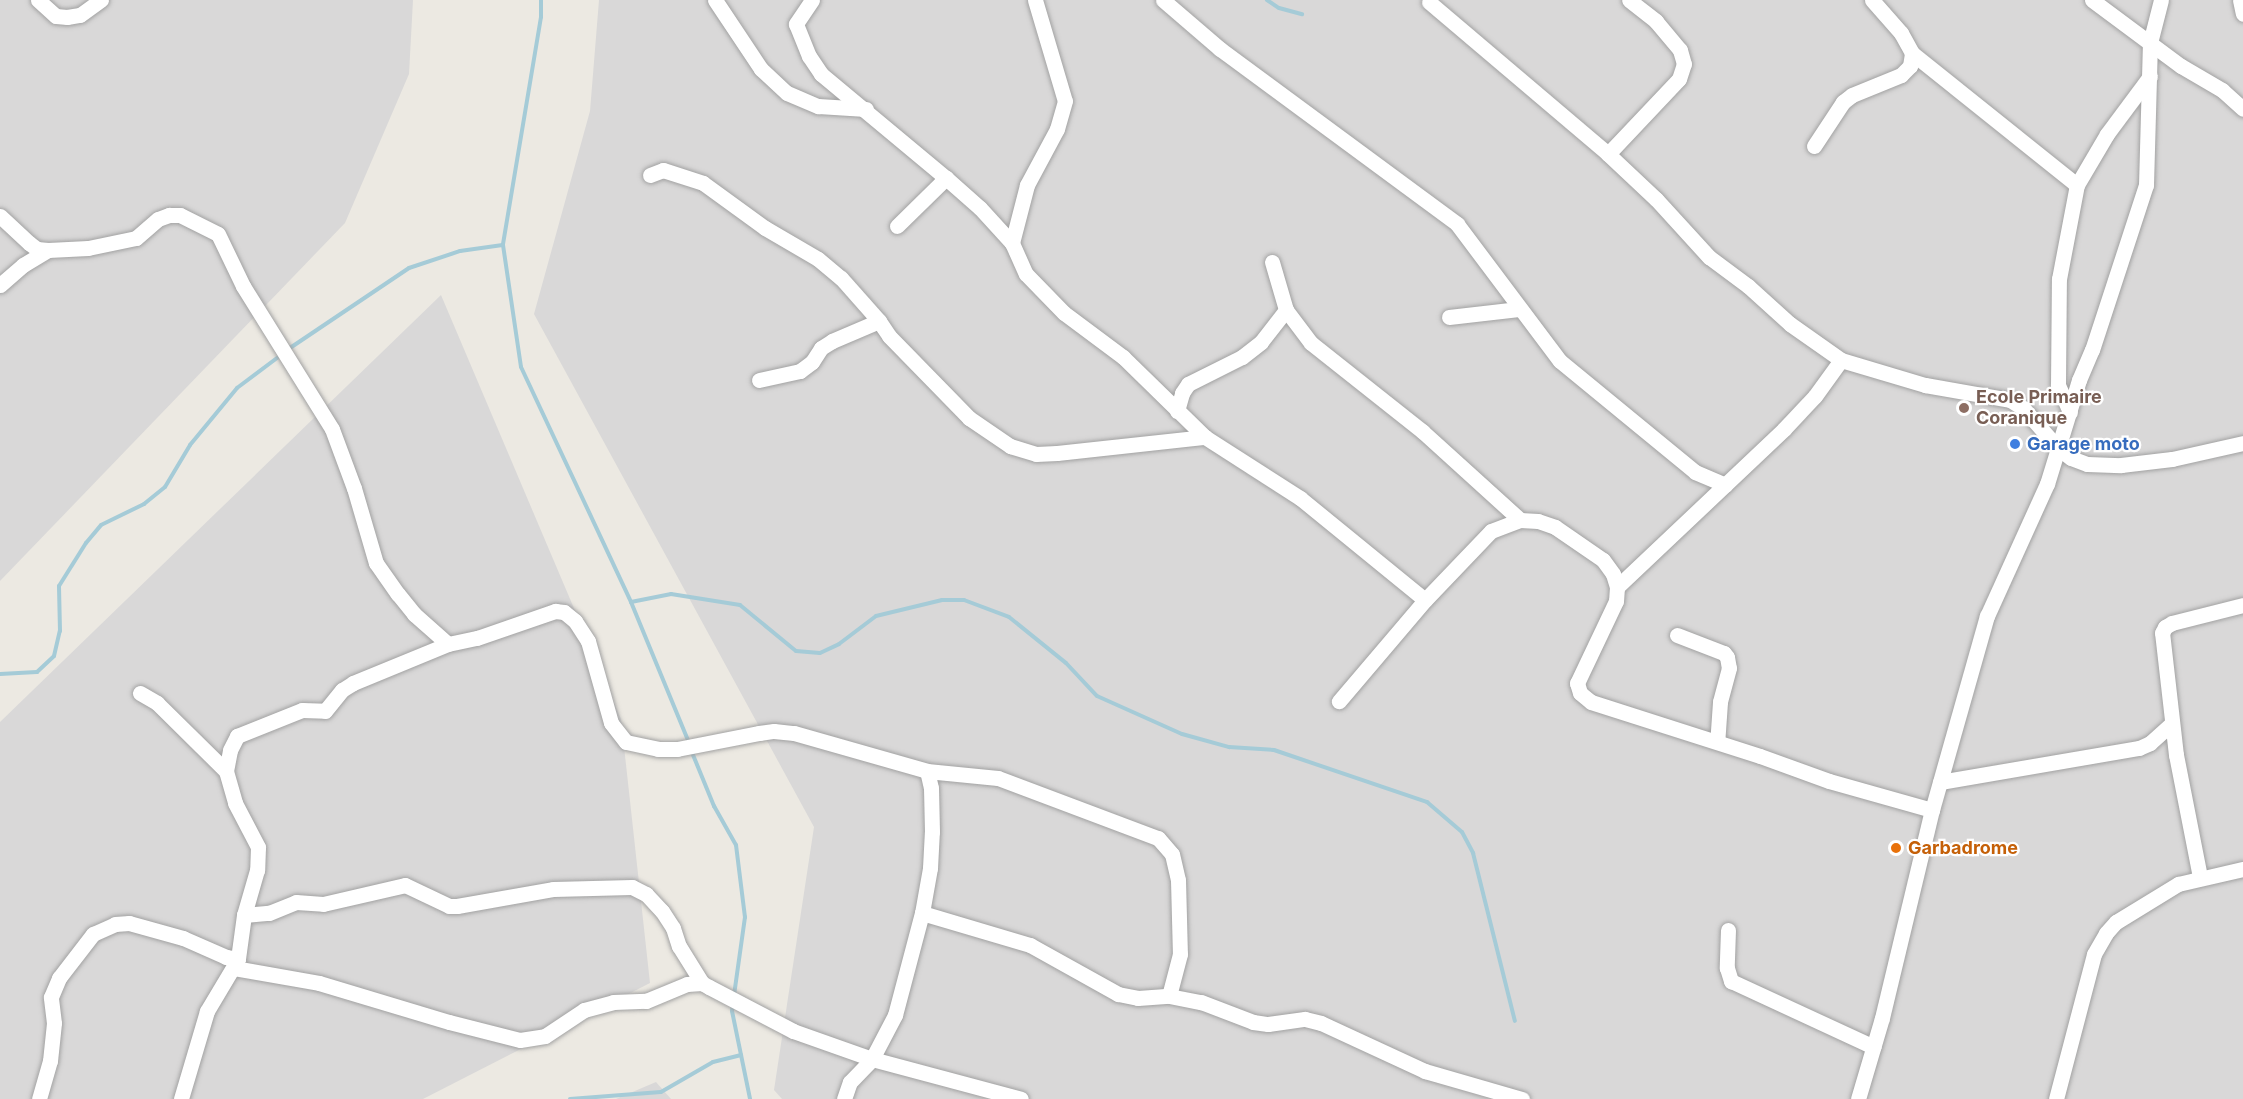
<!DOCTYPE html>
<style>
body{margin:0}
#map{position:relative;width:2243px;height:1099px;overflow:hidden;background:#ece9e2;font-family:Inter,sans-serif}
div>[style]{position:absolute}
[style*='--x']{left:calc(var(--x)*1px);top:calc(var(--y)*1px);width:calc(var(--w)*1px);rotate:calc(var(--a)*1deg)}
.residential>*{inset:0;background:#d9d8d8}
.stream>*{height:4px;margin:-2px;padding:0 2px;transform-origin:2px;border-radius:2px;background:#a5cbd7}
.roads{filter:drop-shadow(0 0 2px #a2a2a2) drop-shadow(0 0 2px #a2a2a2)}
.minor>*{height:15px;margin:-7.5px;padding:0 7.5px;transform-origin:7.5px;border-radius:7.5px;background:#fff}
.dots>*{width:16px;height:16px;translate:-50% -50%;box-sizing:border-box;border:3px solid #fff;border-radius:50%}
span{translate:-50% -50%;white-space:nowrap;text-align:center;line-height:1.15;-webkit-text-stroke:4.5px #fff;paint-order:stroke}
.education-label{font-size:18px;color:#785e54;font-weight:700}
.left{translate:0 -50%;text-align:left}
.shop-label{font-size:18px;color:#366cbe;font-weight:700}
.food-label{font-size:18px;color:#c56008;font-weight:700}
</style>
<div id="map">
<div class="residential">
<div style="clip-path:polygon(0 0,413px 0,409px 74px,345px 223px,0 581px)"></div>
<div style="clip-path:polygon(599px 0,2243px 0,2243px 1099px,782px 1099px,774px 1090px,814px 827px,534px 314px,590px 111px)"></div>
<div style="clip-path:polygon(441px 295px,621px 719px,650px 983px,423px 1099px,0 1099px,0 722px)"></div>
<div style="clip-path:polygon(656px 1082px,671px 1099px,616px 1099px)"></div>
</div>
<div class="stream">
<div style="--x:541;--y:0;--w:17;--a:90"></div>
<div style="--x:541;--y:17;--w:231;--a:99.5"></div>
<div style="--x:503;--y:245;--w:123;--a:81.6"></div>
<div style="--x:521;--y:367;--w:259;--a:64.9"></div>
<div style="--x:631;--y:602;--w:152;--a:67.6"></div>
<div style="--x:1267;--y:0;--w:14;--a:34"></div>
<div style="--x:1279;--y:8;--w:24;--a:15"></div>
<div style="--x:287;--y:350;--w:147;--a:-33.9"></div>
<div style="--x:409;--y:268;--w:54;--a:-18.4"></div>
<div style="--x:460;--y:251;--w:43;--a:-7.9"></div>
<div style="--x:631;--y:602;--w:41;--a:-11.3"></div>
<div style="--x:671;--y:594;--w:70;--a:9.1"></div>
<div style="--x:740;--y:605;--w:72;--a:39.4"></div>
<div style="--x:796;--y:651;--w:24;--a:5"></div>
<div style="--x:820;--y:653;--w:21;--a:-25"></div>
<div style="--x:839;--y:644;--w:46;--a:-37.1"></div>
<div style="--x:876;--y:616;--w:68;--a:-13.6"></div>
<div style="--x:942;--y:600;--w:22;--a:0"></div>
<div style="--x:964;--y:600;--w:48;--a:20.7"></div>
<div style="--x:1009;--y:617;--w:73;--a:38.9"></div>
<div style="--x:1066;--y:663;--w:45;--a:46.8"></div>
<div style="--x:1097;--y:696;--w:93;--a:24.1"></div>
<div style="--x:1182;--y:734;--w:49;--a:15.5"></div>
<div style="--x:1229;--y:747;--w:45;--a:3.8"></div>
<div style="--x:1274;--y:750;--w:162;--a:18.8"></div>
<div style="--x:1427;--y:802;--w:46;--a:40.6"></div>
<div style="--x:1462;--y:832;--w:24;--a:62"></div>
<div style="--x:1473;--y:853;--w:173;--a:76"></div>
<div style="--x:0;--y:674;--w:37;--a:-3"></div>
<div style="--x:37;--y:672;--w:23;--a:-43"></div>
<div style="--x:54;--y:656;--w:26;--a:-77"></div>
<div style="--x:60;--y:631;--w:45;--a:-91.3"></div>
<div style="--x:59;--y:586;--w:51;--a:-57.9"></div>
<div style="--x:86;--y:543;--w:23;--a:-50"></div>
<div style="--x:101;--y:525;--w:48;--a:-26"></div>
<div style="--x:144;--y:504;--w:27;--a:-39"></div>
<div style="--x:165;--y:487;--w:49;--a:-59.2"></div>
<div style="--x:190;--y:445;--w:74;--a:-50.5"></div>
<div style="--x:237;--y:388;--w:55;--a:-36.9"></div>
<div style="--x:691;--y:750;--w:61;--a:67.7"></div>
<div style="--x:714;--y:806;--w:45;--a:60.6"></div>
<div style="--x:736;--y:845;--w:73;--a:82.9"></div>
<div style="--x:745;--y:917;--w:79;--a:98"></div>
<div style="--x:733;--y:1003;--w:8;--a:97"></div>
<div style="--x:732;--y:1011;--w:90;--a:78.4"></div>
<div style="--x:570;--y:1099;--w:91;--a:-4.4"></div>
<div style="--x:661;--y:1092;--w:60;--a:-30"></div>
<div style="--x:713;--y:1062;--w:29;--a:-14"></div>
</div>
<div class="roads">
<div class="minor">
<div style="--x:38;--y:0;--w:24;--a:42"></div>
<div style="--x:56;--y:16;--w:11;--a:5"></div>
<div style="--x:67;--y:17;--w:13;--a:-9"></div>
<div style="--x:80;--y:15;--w:26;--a:-36"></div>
<div style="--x:715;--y:0;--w:83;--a:56.3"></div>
<div style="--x:761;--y:69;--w:35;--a:43"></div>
<div style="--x:787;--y:93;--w:34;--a:23"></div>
<div style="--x:818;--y:106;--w:48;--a:3.6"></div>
<div style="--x:812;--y:0;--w:29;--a:124"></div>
<div style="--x:796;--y:24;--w:35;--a:68"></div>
<div style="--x:809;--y:56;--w:22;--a:56"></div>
<div style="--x:821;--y:74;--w:163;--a:39.8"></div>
<div style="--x:946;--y:178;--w:45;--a:41.4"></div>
<div style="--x:980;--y:208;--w:47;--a:47.6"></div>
<div style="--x:1035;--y:0;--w:105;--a:73.5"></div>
<div style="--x:1065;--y:101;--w:29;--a:106"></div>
<div style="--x:1057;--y:129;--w:64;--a:118.2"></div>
<div style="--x:1027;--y:185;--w:60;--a:104.5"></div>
<div style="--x:1012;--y:243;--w:34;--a:66"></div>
<div style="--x:1026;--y:274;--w:54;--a:45.7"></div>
<div style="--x:1064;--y:313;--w:74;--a:36.7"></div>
<div style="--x:1123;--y:357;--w:115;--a:44.3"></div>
<div style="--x:1205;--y:437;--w:113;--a:32.7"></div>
<div style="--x:1300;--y:498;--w:161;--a:39.2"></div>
<div style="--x:1425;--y:600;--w:133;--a:130.4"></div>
<div style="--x:1163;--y:0;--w:75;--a:40.7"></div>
<div style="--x:1220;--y:49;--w:295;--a:36.4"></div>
<div style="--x:1457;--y:224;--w:171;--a:53.1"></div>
<div style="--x:1560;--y:361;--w:175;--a:39.4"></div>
<div style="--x:1695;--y:472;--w:33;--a:23"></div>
<div style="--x:1872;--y:0;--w:44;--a:48.7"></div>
<div style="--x:1901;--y:33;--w:23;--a:61"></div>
<div style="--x:1912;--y:53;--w:211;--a:38.7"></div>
<div style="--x:2092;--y:0;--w:111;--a:36.6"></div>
<div style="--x:2181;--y:66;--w:48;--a:30.3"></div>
<div style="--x:2222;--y:90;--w:28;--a:42"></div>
<div style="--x:2240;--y:0;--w:14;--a:78"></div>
<div style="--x:1429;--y:2;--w:235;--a:40.3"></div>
<div style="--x:1608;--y:154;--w:66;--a:43.2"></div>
<div style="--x:1656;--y:199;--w:79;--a:47.6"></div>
<div style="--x:1709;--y:257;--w:49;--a:36.6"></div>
<div style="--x:1748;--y:286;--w:57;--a:42.1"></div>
<div style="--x:1790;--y:324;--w:62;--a:35.2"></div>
<div style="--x:1841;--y:360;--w:88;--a:16.6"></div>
<div style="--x:1925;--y:385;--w:86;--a:10"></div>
<div style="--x:2010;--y:400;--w:15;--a:32"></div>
<div style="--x:2023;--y:408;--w:53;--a:48.8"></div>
<div style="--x:2058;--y:448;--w:16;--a:38"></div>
<div style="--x:2071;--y:458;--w:17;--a:21"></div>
<div style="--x:2087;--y:464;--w:34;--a:2"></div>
<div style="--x:2121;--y:465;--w:51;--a:-6.7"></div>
<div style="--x:2172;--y:459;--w:73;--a:-12.7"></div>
<div style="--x:1814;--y:146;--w:53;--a:-56.6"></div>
<div style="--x:1843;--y:102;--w:11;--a:-38"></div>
<div style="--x:1852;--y:95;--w:53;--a:-22.2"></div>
<div style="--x:1901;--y:75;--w:13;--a:-45"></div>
<div style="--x:1910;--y:66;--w:13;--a:-81"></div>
<div style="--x:1608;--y:154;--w:103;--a:-46.6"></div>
<div style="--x:1679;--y:79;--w:16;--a:-72"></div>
<div style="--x:1684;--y:64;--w:15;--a:-106"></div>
<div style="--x:1680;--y:50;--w:38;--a:-130"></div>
<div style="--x:1656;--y:21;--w:34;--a:-142"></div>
<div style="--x:650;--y:175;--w:14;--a:-21"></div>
<div style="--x:663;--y:170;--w:42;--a:18"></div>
<div style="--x:703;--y:183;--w:77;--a:36"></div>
<div style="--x:765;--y:228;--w:61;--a:30.3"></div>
<div style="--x:818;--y:259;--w:30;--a:40"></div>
<div style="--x:841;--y:278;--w:57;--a:48.5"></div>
<div style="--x:0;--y:216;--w:40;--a:43"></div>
<div style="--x:29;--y:243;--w:10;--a:37"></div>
<div style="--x:37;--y:249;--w:11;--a:5"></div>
<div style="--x:48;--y:250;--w:40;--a:-2.9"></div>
<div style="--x:88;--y:248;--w:49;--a:-11.8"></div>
<div style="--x:136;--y:238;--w:29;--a:-41"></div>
<div style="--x:158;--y:219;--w:12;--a:-20"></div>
<div style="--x:169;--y:215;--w:11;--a:0"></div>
<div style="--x:180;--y:215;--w:42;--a:26.6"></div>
<div style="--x:218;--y:234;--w:58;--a:64.3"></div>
<div style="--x:243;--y:286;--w:168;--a:58.1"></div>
<div style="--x:332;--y:429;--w:63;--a:69.6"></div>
<div style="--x:354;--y:488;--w:78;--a:73.7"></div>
<div style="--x:376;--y:563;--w:38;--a:55"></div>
<div style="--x:398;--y:594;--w:26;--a:51"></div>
<div style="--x:414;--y:614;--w:45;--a:41.4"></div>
<div style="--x:448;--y:644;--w:30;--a:-12"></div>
<div style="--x:477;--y:638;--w:83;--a:-19.1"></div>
<div style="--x:555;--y:611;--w:9;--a:6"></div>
<div style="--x:564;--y:612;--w:14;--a:39"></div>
<div style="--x:575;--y:621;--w:24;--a:57"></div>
<div style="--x:588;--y:641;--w:85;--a:74.3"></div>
<div style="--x:611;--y:723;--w:24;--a:52"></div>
<div style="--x:626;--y:742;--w:33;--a:12"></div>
<div style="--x:658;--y:749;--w:19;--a:0"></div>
<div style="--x:677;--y:749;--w:84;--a:-11"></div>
<div style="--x:759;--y:733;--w:15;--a:-8"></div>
<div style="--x:774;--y:731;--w:20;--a:6"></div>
<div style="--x:794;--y:733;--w:138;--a:15.9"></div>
<div style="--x:927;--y:771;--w:71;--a:5.6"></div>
<div style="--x:998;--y:778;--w:171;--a:20.6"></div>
<div style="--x:1158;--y:838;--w:21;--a:49"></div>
<div style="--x:1172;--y:854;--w:27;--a:77"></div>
<div style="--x:1178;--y:880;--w:74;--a:88.5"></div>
<div style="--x:1180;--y:954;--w:43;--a:104.7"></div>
<div style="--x:897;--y:226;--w:69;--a:-44.4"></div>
<div style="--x:1272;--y:262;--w:50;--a:73.7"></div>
<div style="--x:1286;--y:310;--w:41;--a:52.9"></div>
<div style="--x:1311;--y:343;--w:142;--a:38.4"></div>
<div style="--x:1422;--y:431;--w:132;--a:42.2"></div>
<div style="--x:0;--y:285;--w:30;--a:-41"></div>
<div style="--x:23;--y:265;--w:29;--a:-31"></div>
<div style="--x:1449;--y:317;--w:70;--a:-6.5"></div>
<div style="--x:759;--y:380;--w:42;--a:-12.4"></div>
<div style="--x:800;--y:371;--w:15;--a:-37"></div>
<div style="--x:812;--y:362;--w:17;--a:-57"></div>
<div style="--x:821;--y:348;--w:13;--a:-32"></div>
<div style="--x:832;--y:341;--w:51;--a:-23.1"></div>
<div style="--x:879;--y:321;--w:18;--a:56"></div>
<div style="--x:889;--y:336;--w:115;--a:45.7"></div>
<div style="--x:969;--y:418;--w:50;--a:34.3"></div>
<div style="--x:1010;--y:446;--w:27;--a:17"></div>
<div style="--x:1036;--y:454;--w:21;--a:-3"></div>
<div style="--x:1057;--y:453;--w:149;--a:-6.2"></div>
<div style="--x:1177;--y:411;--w:19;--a:-74"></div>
<div style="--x:1182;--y:393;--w:11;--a:-56"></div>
<div style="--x:1188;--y:384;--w:60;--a:-26.6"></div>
<div style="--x:1242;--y:357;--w:24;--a:-38"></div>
<div style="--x:1261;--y:342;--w:41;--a:-52"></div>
<div style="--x:2070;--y:412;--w:30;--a:-114"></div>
<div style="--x:2058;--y:385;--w:106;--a:-89.5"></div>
<div style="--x:2059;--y:279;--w:96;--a:-79.2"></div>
<div style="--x:2077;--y:185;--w:59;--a:-59.5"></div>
<div style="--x:2107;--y:134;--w:72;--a:-53.4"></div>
<div style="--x:1617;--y:587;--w:230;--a:-43.4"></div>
<div style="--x:1784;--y:429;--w:45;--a:-46.8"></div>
<div style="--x:1815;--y:396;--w:44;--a:-54.2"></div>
<div style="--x:1425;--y:600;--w:95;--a:-46.3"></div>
<div style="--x:1491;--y:531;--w:31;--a:-21"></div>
<div style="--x:1520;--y:520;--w:18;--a:3"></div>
<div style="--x:1538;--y:521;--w:18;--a:19"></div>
<div style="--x:1555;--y:527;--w:58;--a:34.5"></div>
<div style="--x:1603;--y:560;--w:17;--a:54"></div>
<div style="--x:1613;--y:574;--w:14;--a:73"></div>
<div style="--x:1617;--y:587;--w:14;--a:94"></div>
<div style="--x:1616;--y:601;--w:91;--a:115.4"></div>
<div style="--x:1577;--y:683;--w:10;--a:73"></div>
<div style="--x:1580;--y:693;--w:14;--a:39"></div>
<div style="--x:1591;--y:702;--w:177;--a:17.7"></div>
<div style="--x:1760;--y:756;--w:73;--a:19.9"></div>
<div style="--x:1829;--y:781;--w:107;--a:15.7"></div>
<div style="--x:1677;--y:635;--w:50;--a:21"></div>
<div style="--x:1724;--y:653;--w:5;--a:53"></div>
<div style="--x:1727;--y:657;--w:11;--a:80"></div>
<div style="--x:1729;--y:668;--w:35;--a:105"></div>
<div style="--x:1720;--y:702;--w:39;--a:94"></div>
<div style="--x:140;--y:693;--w:20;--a:30"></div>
<div style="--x:157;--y:703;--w:97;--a:44.6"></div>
<div style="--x:226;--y:771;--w:33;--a:74"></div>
<div style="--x:235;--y:803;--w:50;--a:62.4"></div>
<div style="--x:258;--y:847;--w:23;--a:92"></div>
<div style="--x:257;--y:870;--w:47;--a:106.1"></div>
<div style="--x:244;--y:915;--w:44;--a:97.8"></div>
<div style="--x:238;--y:959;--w:61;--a:120.8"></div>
<div style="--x:207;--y:1011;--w:92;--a:106.5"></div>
<div style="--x:226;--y:771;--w:21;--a:-79"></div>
<div style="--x:230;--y:750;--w:16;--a:-63"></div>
<div style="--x:237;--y:736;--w:70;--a:-21.8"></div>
<div style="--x:302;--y:710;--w:23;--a:2"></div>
<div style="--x:325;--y:711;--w:27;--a:-51"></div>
<div style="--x:342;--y:690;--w:13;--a:-32"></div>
<div style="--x:353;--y:683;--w:103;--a:-22.3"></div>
<div style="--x:1940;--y:782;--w:202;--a:-9.7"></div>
<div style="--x:2139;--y:748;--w:12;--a:-24"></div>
<div style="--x:2150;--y:743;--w:28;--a:-42"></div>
<div style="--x:2200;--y:877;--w:124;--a:-101.1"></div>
<div style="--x:2176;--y:755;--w:123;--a:-96.5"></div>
<div style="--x:2162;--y:633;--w:7;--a:-63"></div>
<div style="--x:2165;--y:627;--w:8;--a:-30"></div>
<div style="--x:2172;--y:623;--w:73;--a:-14.2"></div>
<div style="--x:922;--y:913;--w:113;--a:16.5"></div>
<div style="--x:1030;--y:945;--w:101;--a:29.1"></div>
<div style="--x:1118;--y:994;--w:20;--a:11"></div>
<div style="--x:1138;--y:998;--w:31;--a:-4"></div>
<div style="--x:1169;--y:996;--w:33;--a:11"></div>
<div style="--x:1201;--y:1002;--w:56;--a:21"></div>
<div style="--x:1253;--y:1022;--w:15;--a:8"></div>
<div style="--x:1268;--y:1024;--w:37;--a:-8"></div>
<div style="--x:1305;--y:1019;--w:16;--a:14"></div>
<div style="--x:1321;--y:1023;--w:115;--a:24.8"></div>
<div style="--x:1425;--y:1071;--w:101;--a:16.1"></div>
<div style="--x:244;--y:915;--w:25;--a:-5"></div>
<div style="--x:269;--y:913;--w:29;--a:-22"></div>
<div style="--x:296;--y:902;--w:27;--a:4"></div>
<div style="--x:323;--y:904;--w:84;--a:-13"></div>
<div style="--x:405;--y:885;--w:49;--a:25.5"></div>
<div style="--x:449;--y:906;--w:8;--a:0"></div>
<div style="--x:457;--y:906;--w:97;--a:-10"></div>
<div style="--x:553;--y:889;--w:79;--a:-1.5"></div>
<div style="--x:632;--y:887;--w:16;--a:27"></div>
<div style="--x:646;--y:894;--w:23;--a:47"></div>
<div style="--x:662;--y:911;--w:20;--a:57"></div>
<div style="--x:673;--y:928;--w:19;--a:72"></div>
<div style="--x:679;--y:946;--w:44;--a:58.1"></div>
<div style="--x:702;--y:983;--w:8;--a:30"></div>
<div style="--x:709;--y:987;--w:95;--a:27.6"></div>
<div style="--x:793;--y:1031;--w:84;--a:19.5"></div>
<div style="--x:872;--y:1059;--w:154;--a:15"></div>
<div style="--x:1728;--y:930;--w:38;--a:92"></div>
<div style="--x:1727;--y:968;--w:14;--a:73"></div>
<div style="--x:1731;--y:981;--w:157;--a:24.8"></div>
<div style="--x:234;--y:968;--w:86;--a:10"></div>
<div style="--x:319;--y:983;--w:136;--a:16.7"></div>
<div style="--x:449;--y:1022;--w:73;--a:14.2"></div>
<div style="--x:520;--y:1040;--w:25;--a:-9"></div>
<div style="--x:545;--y:1036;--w:47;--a:-33.7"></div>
<div style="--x:584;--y:1010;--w:30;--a:-15"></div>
<div style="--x:613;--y:1002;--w:33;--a:-2"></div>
<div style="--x:646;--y:1001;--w:44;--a:-22.5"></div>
<div style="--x:687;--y:984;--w:15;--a:-4"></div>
<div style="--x:39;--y:1099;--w:40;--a:-74"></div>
<div style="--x:50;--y:1061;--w:38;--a:-84"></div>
<div style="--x:54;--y:1023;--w:26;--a:-97"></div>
<div style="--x:51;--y:997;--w:21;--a:-67"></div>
<div style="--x:59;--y:978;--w:56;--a:-52.3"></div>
<div style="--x:93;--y:934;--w:24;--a:-24"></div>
<div style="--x:115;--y:924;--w:14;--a:-4"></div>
<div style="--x:129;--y:923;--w:56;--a:15.5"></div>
<div style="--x:183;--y:938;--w:47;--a:23.8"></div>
<div style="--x:226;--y:957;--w:12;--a:9"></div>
<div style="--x:844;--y:1099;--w:18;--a:-71"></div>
<div style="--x:850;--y:1082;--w:32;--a:-46"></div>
<div style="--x:872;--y:1059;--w:50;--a:-62.4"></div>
<div style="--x:895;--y:1015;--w:106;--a:-75.2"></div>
<div style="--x:922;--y:913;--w:46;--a:-79.9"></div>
<div style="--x:930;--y:868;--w:36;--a:-87"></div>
<div style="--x:932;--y:832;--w:44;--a:-91.3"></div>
<div style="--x:931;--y:788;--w:17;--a:-103"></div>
<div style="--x:1858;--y:1099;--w:84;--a:-73.5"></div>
<div style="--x:1882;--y:1018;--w:214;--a:-76.5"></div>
<div style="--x:1932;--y:810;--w:202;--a:-74.2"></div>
<div style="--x:1987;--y:616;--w:145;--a:-65.6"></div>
<div style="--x:2047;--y:484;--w:109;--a:-72.9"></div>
<div style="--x:2079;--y:380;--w:33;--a:-67"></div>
<div style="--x:2092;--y:350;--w:174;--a:-71.9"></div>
<div style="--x:2146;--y:185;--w:142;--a:-88.4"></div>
<div style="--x:2150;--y:43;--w:44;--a:-75.7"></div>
<div style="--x:2056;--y:1099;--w:150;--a:-75.3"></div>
<div style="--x:2094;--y:954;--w:24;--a:-60"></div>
<div style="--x:2106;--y:933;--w:15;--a:-48"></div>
<div style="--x:2116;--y:922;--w:73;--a:-31.5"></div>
<div style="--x:2178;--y:884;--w:67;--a:-13"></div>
</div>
</div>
<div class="dots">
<div style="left:1964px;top:408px;background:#8d6e63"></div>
<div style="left:2015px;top:444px;background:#3f7fe0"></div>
<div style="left:1896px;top:848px;background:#e8710a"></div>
</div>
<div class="education-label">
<span class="left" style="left:1976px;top:408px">Ecole Primaire<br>Coranique</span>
</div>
<div class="shop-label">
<span class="left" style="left:2027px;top:444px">Garage moto</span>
</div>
<div class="food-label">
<span class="left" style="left:1908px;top:848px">Garbadrome</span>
</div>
</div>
